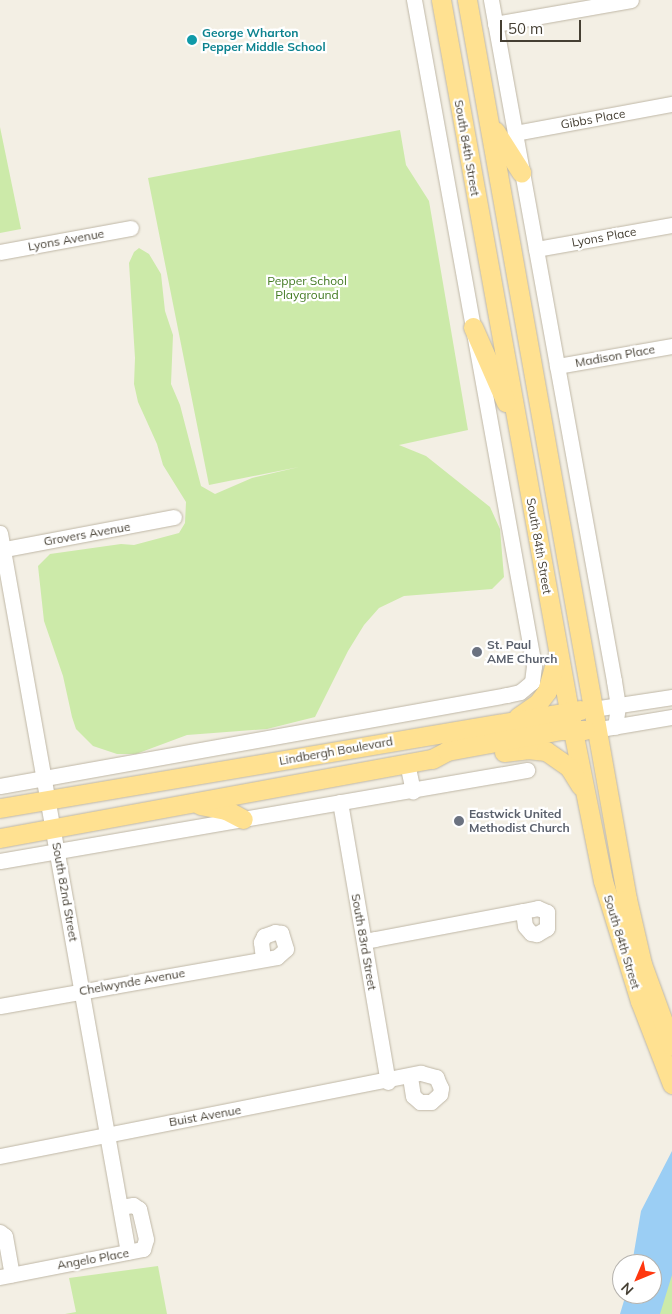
<!DOCTYPE html>
<style>
body{margin:0}
#map{position:relative;width:672px;height:1314px;overflow:hidden;background:#f3efe4;font-family:Mulish,sans-serif}
div>[style]{position:absolute}
[style*='--x']{left:calc(var(--x)*1px);top:calc(var(--y)*1px);width:calc(var(--w)*1px);rotate:calc(var(--a)*1deg)}
.green>*{inset:0;background:#cceaa9}
.water>*{inset:0;background:#9bcef4}
.roads{filter:drop-shadow(0 0 1px #bfb7a6) drop-shadow(0 0 1px #bfb7a6)}
.minor>*{height:15px;margin:-7.5px;padding:0 7.5px;transform-origin:7.5px;border-radius:7.5px;background:#fff}
.major>*{height:19px;margin:-9.5px;padding:0 9.5px;transform-origin:9.5px;border-radius:9.5px;background:#ffe191}
.dots>*{width:14px;height:14px;translate:-50% -50%;box-sizing:border-box;border:2px solid #fff;border-radius:50%}
span{translate:-50% -50%;white-space:nowrap;text-align:center;line-height:1.15;-webkit-text-stroke:4.5px #fff;paint-order:stroke}
.culture-label{font-size:12px;color:#0d838f;font-weight:700}
.left{translate:0 -50%;text-align:left}
.street-label{font-size:12px;color:#453f33}
.park-label{font-size:12px;color:#437a23}
.worship-label{font-size:12px;color:#5b616d;font-weight:700}
.north{position:absolute;left:612px;top:1254px;width:50px;height:50px;box-sizing:border-box;background:#fff;border:1px solid #b5b2ad;border-radius:50%;rotate:225deg;font-size:14px;font-weight:700;line-height:20px;text-align:center;color:#453f33}
.north::after{content:'';display:block;margin:auto;width:18px;height:22px;background:#ff370f;clip-path:polygon(50% 0,100% 100%,50% 72%,0 100%)}
.scale{position:absolute;left:500px;top:20px;width:81px;height:22px;box-sizing:border-box;border:2px solid #453f33;border-top:0;padding-left:6px;font-size:15px;line-height:18px;white-space:nowrap;color:#453f33;-webkit-text-stroke:4px #fff;paint-order:stroke}
</style>
<div id="map">
<div class="green">
<div style="clip-path:polygon(0 127px,21px 229px,0 233px)"></div>
<div style="clip-path:polygon(400px 130px,406px 165px,429px 201px,468px 430px,399px 445px,426px 456px,490px 507px,500px 529px,504px 577px,492px 589px,404px 596px,379px 608px,364px 625px,348px 651px,315px 717px,267px 729px,187px 735px,136px 754px,117px 754px,93px 746px,76px 729px,72px 717px,63px 676px,44px 621px,38px 566px,50px 554px,121px 544px,134px 545px,179px 533px,185px 523px,186px 502px,163px 465px,157px 444px,138px 402px,134px 384px,135px 358px,129px 263px,134px 252px,139px 248px,149px 254px,161px 274px,165px 311px,173px 335px,171px 384px,180px 405px,201px 486px,215px 494px,252px 478px,299px 467px,209px 485px,148px 178px)"></div>
<div style="clip-path:polygon(672px 1204px,672px 1314px,646px 1314px,652px 1294px)"></div>
<div style="clip-path:polygon(158px 1266px,167px 1314px,65px 1314px,76px 1312px,69px 1278px)"></div>
</div>
<div class="water">
<div style="clip-path:polygon(672px 1151px,672px 1275px,660px 1314px,620px 1314px,626px 1294px,652px 1294px,652px 1264px,632px 1264px,641px 1211px)"></div>
</div>
<div class="roads">
<div class="minor">
<div style="--x:491;--y:0;--w:692;--a:79.76"></div>
<div style="--x:614;--y:681;--w:25;--a:81"></div>
<div style="--x:618;--y:706;--w:21;--a:98"></div>
<div style="--x:495;--y:24;--w:138;--a:-10"></div>
<div style="--x:515;--y:133;--w:160;--a:-10.5"></div>
<div style="--x:536;--y:249;--w:138;--a:-10"></div>
<div style="--x:0;--y:252;--w:133;--a:-10.4"></div>
<div style="--x:557;--y:366;--w:117;--a:-9.9"></div>
<div style="--x:0;--y:533;--w:730;--a:79.91"></div>
<div style="--x:0;--y:550;--w:177;--a:-10.7"></div>
<div style="--x:593;--y:709;--w:80;--a:-8.6"></div>
<div style="--x:606;--y:728;--w:67;--a:-9.5"></div>
<div style="--x:407;--y:763;--w:29;--a:78"></div>
<div style="--x:0;--y:786;--w:515;--a:-10.18"></div>
<div style="--x:507;--y:695;--w:13;--a:-13"></div>
<div style="--x:520;--y:692;--w:16;--a:-40"></div>
<div style="--x:532;--y:682;--w:16;--a:-83"></div>
<div style="--x:534;--y:666;--w:677;--a:-100.21"></div>
<div style="--x:340;--y:802;--w:284;--a:80.3"></div>
<div style="--x:0;--y:861;--w:535;--a:-9.8"></div>
<div style="--x:364;--y:941;--w:11;--a:-10"></div>
<div style="--x:375;--y:939;--w:151;--a:-10.7"></div>
<div style="--x:523;--y:911;--w:15;--a:-11"></div>
<div style="--x:538;--y:908;--w:10;--a:24"></div>
<div style="--x:547;--y:912;--w:16;--a:90"></div>
<div style="--x:547;--y:928;--w:12;--a:149"></div>
<div style="--x:537;--y:934;--w:6;--a:-171"></div>
<div style="--x:531;--y:933;--w:9;--a:-131"></div>
<div style="--x:525;--y:926;--w:15;--a:-98"></div>
<div style="--x:0;--y:1006;--w:281;--a:-10"></div>
<div style="--x:277;--y:957;--w:12;--a:-42"></div>
<div style="--x:286;--y:949;--w:17;--a:-107"></div>
<div style="--x:281;--y:933;--w:6;--a:-171"></div>
<div style="--x:275;--y:932;--w:12;--a:160"></div>
<div style="--x:264;--y:936;--w:7;--a:117"></div>
<div style="--x:261;--y:942;--w:17;--a:83"></div>
<div style="--x:0;--y:1156;--w:429;--a:-11.2"></div>
<div style="--x:421;--y:1073;--w:16;--a:15"></div>
<div style="--x:436;--y:1077;--w:12;--a:66"></div>
<div style="--x:441;--y:1088;--w:6;--a:99"></div>
<div style="--x:440;--y:1094;--w:12;--a:138"></div>
<div style="--x:431;--y:1102;--w:11;--a:180"></div>
<div style="--x:420;--y:1102;--w:9;--a:-139"></div>
<div style="--x:413;--y:1096;--w:19;--a:-99"></div>
<div style="--x:0;--y:1232;--w:6;--a:39"></div>
<div style="--x:5;--y:1236;--w:39;--a:80"></div>
<div style="--x:0;--y:1277;--w:146;--a:-11.1"></div>
<div style="--x:143;--y:1249;--w:10;--a:-73"></div>
<div style="--x:146;--y:1239;--w:31;--a:-103"></div>
<div style="--x:139;--y:1209;--w:7;--a:-146"></div>
<div style="--x:133;--y:1205;--w:12;--a:171"></div>
</div>
<div class="major">
<div style="--x:441;--y:0;--w:722;--a:79.79"></div>
<div style="--x:569;--y:711;--w:173;--a:78.7"></div>
<div style="--x:603;--y:881;--w:126;--a:72.9"></div>
<div style="--x:640;--y:1001;--w:89;--a:68.9"></div>
<div style="--x:467;--y:0;--w:913;--a:79.91"></div>
<div style="--x:627;--y:899;--w:67;--a:77"></div>
<div style="--x:642;--y:964;--w:87;--a:69.9"></div>
<div style="--x:495;--y:131;--w:49;--a:57.6"></div>
<div style="--x:473;--y:327;--w:82;--a:66.3"></div>
<div style="--x:518;--y:717;--w:24;--a:-35"></div>
<div style="--x:538;--y:703;--w:15;--a:-53"></div>
<div style="--x:547;--y:691;--w:33;--a:-74"></div>
<div style="--x:504;--y:752;--w:23;--a:-7"></div>
<div style="--x:527;--y:749;--w:19;--a:6"></div>
<div style="--x:546;--y:751;--w:28;--a:35"></div>
<div style="--x:569;--y:767;--w:22;--a:58"></div>
<div style="--x:200;--y:805;--w:26;--a:11"></div>
<div style="--x:226;--y:810;--w:19;--a:28"></div>
<div style="--x:0;--y:808;--w:588;--a:-9.59"></div>
<div style="--x:0;--y:838;--w:439;--a:-10.4"></div>
<div style="--x:432;--y:759;--w:17;--a:-28"></div>
<div style="--x:447;--y:751;--w:115;--a:-10.5"></div>
<div style="--x:560;--y:730;--w:25;--a:0"></div>
</div>
</div>
<div class="dots">
<div style="left:192px;top:40px;background:#0f9aa8"></div>
<div style="left:477px;top:652px;background:#6b7280"></div>
<div style="left:459px;top:821px;background:#6b7280"></div>
</div>
<div class="culture-label">
<span class="left" style="left:202px;top:40px">George Wharton<br>Pepper Middle School</span>
</div>
<div class="street-label">
<span style="left:593px;top:119px;rotate:-10deg">Gibbs Place</span>
<span style="left:467px;top:148px;rotate:80deg">South 84th Street</span>
<span style="left:604px;top:237px;rotate:-10deg">Lyons Place</span>
<span style="left:66px;top:240px;rotate:-10deg">Lyons Avenue</span>
<span style="left:615px;top:356px;rotate:-10deg">Madison Place</span>
<span style="left:87px;top:534px;rotate:-10deg">Grovers Avenue</span>
<span style="left:539px;top:546px;rotate:80deg">South 84th Street</span>
<span style="left:336px;top:751px;rotate:-10deg">Lindbergh Boulevard</span>
<span style="left:65px;top:892px;rotate:80deg">South 82nd Street</span>
<span style="left:364px;top:942px;rotate:80deg">South 83rd Street</span>
<span style="left:622px;top:942px;rotate:73deg">South 84th Street</span>
<span style="left:132px;top:982px;rotate:-10deg">Chelwynde Avenue</span>
<span style="left:205px;top:1116px;rotate:-10deg">Buist Avenue</span>
<span style="left:93px;top:1259px;rotate:-10deg">Angelo Place</span>
</div>
<div class="park-label">
<span style="left:307px;top:288px">Pepper School<br>Playground</span>
</div>
<div class="worship-label">
<span class="left" style="left:487px;top:652px">St. Paul<br>AME Church</span>
<span class="left" style="left:469px;top:821px">Eastwick United<br>Methodist Church</span>
</div>
<div class="north">N</div>
<div class="scale">50 m</div>
</div>
